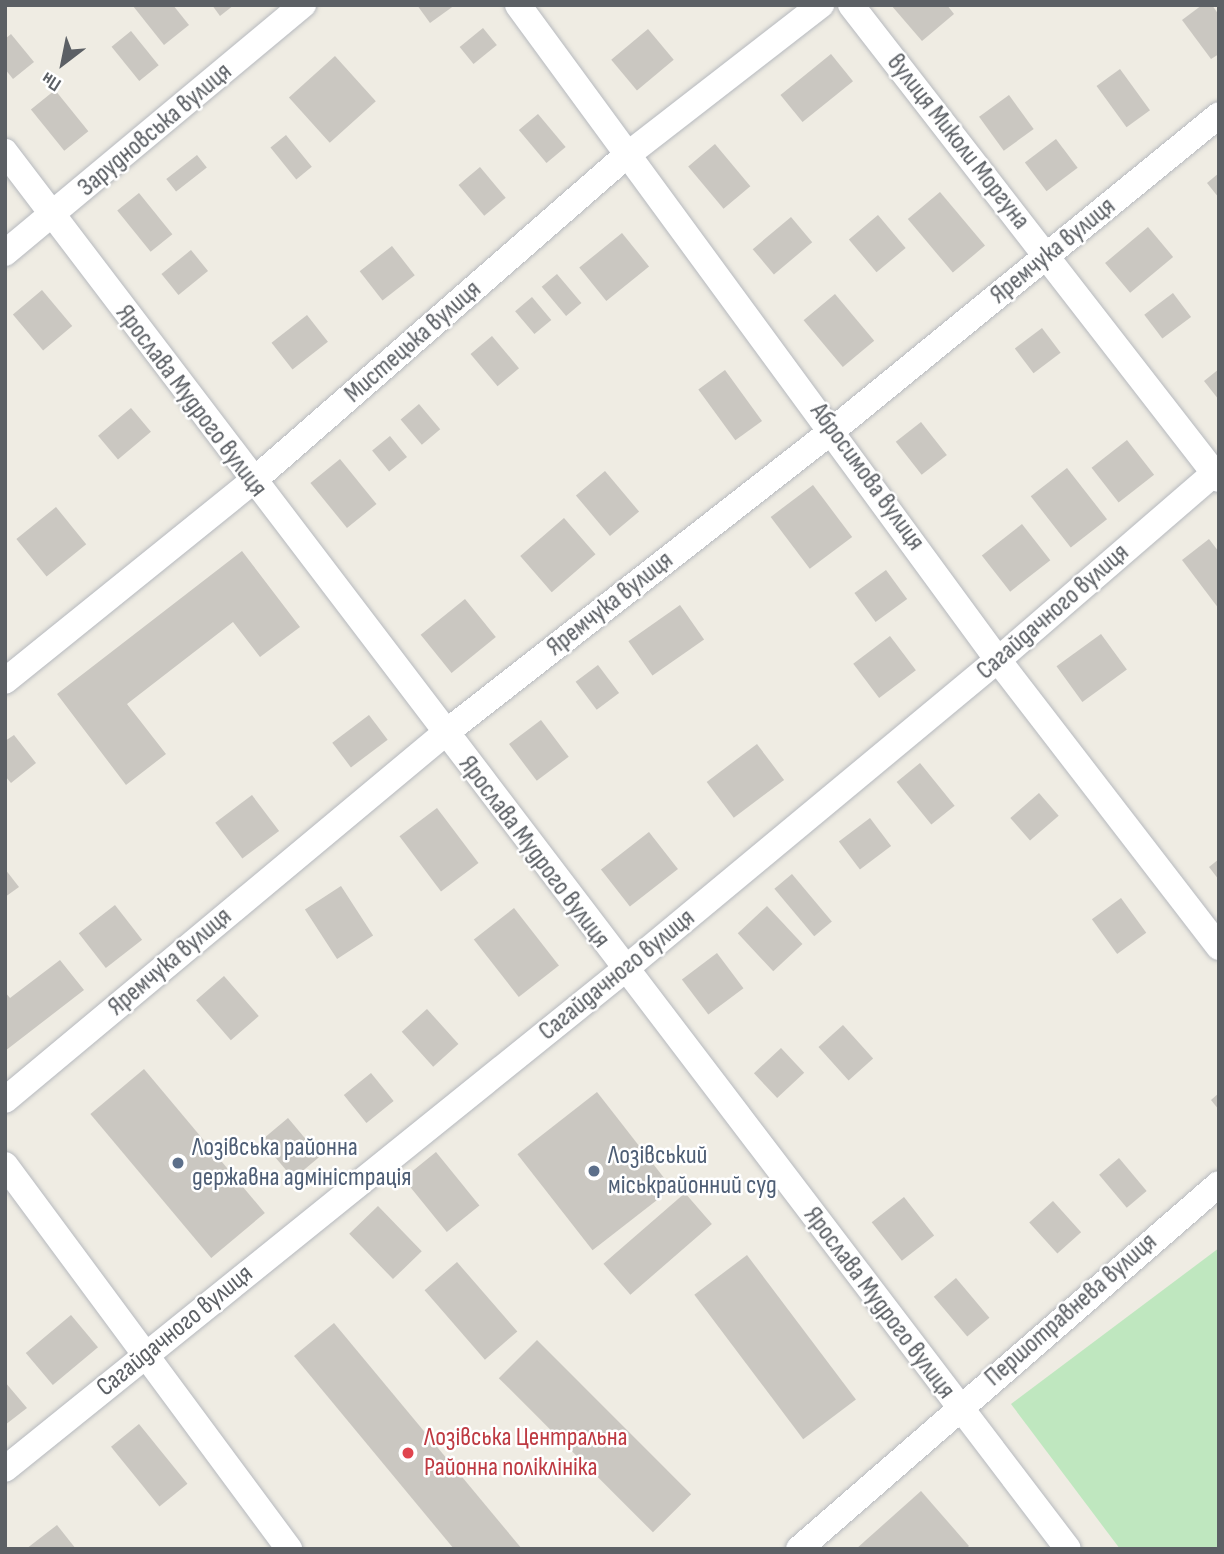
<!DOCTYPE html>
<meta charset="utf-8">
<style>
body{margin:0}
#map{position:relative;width:1224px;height:1554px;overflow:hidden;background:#efece3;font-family:"Sofia Sans Condensed",sans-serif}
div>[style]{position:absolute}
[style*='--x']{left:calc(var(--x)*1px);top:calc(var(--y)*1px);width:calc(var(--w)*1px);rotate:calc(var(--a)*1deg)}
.green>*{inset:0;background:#bfe7bf}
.building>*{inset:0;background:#cac7c1;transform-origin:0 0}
.roads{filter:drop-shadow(0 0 2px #b6b9be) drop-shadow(0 0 2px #b6b9be)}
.minor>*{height:26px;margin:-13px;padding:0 13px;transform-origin:13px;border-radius:13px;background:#fff}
.dots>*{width:19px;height:19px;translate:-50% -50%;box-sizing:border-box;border:4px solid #fff;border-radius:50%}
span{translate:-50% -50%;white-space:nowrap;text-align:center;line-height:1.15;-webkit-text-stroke:5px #fff;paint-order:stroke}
.street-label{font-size:26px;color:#5c6065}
.service-label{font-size:26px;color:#4e5e75}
.left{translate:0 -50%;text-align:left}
.health-label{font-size:26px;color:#be3a42}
.frame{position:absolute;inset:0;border:7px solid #5c6065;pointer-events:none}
.north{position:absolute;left:28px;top:28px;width:70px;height:70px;-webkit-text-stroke:5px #fff;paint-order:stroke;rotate:212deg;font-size:19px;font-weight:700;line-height:28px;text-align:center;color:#5c6065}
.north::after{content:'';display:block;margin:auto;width:24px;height:32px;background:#5c6065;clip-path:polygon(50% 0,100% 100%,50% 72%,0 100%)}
</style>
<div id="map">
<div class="green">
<div style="clip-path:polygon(1219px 1248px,1219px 1549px,1120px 1549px,1011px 1404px)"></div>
</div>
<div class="building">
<div style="clip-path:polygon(173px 5px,189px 25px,164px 45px,133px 6px)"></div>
<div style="clip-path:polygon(212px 5px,234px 5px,220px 16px)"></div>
<div style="clip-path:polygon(417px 5px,455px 5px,430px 23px)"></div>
<div style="clip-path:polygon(891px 5px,947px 5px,954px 14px,922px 41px)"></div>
<div style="clip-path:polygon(1202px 5px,1212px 5px,1219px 15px,1219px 54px,1211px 59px,1182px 20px)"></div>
<div style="left:483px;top:28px;width:22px;height:30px;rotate:51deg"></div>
<div style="left:648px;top:29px;width:40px;height:48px;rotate:50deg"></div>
<div style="left:131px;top:31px;width:44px;height:25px;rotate:51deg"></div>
<div style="clip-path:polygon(11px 34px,34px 62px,13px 79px,5px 69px,5px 39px)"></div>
<div style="left:831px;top:54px;width:35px;height:65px;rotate:51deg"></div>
<div style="left:335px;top:56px;width:61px;height:62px;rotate:48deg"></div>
<div style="left:1120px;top:69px;width:51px;height:29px;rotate:54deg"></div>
<div style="left:55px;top:90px;width:53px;height:31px;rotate:51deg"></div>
<div style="left:1009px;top:95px;width:42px;height:37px;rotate:54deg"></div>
<div style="left:538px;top:114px;width:43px;height:25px;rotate:50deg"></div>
<div style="left:286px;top:135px;width:41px;height:20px;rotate:51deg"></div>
<div style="left:1056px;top:139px;width:36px;height:39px;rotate:53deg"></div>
<div style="left:715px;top:144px;width:55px;height:35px;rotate:50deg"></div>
<div style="left:197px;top:155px;width:16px;height:39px;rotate:52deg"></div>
<div style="left:480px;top:167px;width:40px;height:28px;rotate:50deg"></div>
<div style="clip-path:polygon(1219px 173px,1219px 198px,1207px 183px)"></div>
<div style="left:940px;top:192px;width:70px;height:42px;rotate:50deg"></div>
<div style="left:139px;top:193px;width:53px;height:28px;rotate:51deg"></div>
<div style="left:878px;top:215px;width:43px;height:38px;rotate:50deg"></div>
<div style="left:791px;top:217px;width:33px;height:50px;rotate:50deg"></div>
<div style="left:1148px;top:227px;width:39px;height:56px;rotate:50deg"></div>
<div style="left:622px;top:233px;width:43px;height:55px;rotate:51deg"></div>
<div style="left:392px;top:246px;width:37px;height:41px;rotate:52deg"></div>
<div style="left:191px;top:250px;width:27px;height:38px;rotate:51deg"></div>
<div style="left:557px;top:274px;width:38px;height:20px;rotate:50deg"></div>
<div style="left:42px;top:290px;width:47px;height:38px;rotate:50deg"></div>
<div style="left:1173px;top:293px;width:30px;height:36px;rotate:53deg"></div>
<div style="left:835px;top:294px;width:61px;height:41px;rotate:50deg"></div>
<div style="left:532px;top:297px;width:30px;height:22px;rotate:50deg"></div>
<div style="left:307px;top:315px;width:34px;height:45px;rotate:52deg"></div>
<div style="left:1042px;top:328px;width:31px;height:34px;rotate:53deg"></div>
<div style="left:492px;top:336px;width:42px;height:28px;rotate:50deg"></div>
<div style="clip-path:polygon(1219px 369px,1219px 400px,1204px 381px)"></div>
<div style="left:725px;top:370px;width:63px;height:33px;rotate:54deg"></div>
<div style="left:419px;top:404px;width:33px;height:24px;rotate:50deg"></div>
<div style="left:131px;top:408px;width:31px;height:43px;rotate:50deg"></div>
<div style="left:921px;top:422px;width:42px;height:32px;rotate:52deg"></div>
<div style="left:390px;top:436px;width:27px;height:23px;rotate:51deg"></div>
<div style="left:1127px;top:440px;width:44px;height:45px;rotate:52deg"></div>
<div style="left:340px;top:459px;width:58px;height:38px;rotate:51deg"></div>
<div style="left:1067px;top:468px;width:65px;height:46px;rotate:52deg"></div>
<div style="left:605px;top:471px;width:53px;height:38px;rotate:50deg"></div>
<div style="left:813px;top:485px;width:65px;height:53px;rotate:53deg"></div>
<div style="left:56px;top:507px;width:48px;height:51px;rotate:51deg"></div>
<div style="left:564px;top:518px;width:48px;height:58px;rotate:49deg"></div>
<div style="left:1022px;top:524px;width:46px;height:51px;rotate:52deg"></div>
<div style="clip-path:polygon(1209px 539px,1219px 552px,1219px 609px,1182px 560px)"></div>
<div style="clip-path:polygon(242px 551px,300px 627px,260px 657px,233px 622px,127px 704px,166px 754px,126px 785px,57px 694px)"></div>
<div style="left:886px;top:570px;width:36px;height:39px;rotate:54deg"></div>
<div style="left:465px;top:599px;width:49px;height:57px;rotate:51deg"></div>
<div style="left:680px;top:605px;width:42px;height:63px;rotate:55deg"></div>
<div style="left:1101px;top:634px;width:44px;height:55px;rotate:54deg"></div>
<div style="left:890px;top:636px;width:43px;height:46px;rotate:53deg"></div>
<div style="left:598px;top:665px;width:35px;height:28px;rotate:53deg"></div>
<div style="left:369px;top:715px;width:31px;height:46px;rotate:53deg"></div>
<div style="left:541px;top:720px;width:46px;height:40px;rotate:53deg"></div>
<div style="clip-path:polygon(14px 735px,36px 763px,11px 783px,5px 776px,5px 741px)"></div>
<div style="left:757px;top:744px;width:45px;height:63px;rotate:53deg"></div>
<div style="left:920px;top:763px;width:55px;height:30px;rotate:51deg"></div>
<div style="left:1039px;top:793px;width:30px;height:38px;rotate:49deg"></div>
<div style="left:252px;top:795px;width:45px;height:46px;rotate:53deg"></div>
<div style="left:437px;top:808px;width:69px;height:47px;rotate:53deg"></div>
<div style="left:870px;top:818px;width:35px;height:39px;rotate:53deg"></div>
<div style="left:649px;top:832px;width:47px;height:61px;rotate:52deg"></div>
<div style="clip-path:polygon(1219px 859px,1219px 880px,1209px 867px)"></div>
<div style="clip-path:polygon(5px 869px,19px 887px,5px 897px)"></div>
<div style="left:792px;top:874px;width:62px;height:23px;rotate:50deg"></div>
<div style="left:341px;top:886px;width:59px;height:43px;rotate:57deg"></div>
<div style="left:1121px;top:898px;width:43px;height:36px;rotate:54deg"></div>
<div style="left:115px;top:905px;width:44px;height:46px;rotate:52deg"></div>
<div style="left:767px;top:906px;width:52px;height:40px;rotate:47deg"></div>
<div style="left:514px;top:908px;width:73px;height:51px;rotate:52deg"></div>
<div style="left:717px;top:953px;width:44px;height:44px;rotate:53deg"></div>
<div style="clip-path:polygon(60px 960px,84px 990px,5px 1051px,5px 992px,10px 998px)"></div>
<div style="left:224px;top:976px;width:53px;height:37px;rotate:49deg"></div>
<div style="left:427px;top:1009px;width:47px;height:34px;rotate:48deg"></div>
<div style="left:843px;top:1025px;width:45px;height:33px;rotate:48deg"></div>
<div style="left:781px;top:1048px;width:34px;height:37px;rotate:47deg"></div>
<div style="left:144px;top:1069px;width:188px;height:70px;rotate:50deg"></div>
<div style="left:371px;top:1073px;width:36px;height:35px;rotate:51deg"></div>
<div style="left:597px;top:1092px;width:122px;height:101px;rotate:52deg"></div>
<div style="clip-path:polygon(1219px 1093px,1219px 1110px,1211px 1100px)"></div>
<div style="left:288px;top:1118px;width:50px;height:35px;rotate:50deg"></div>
<div style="left:436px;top:1152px;width:69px;height:42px;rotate:51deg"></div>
<div style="left:1119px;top:1158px;width:43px;height:26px;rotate:50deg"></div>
<div style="left:685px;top:1193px;width:41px;height:108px;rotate:49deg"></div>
<div style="left:904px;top:1197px;width:49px;height:41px;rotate:52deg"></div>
<div style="left:1053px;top:1201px;width:42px;height:32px;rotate:48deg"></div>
<div style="left:378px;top:1206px;width:63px;height:40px;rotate:46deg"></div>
<div style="left:747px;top:1255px;width:181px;height:66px;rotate:53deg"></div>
<div style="left:457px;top:1262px;width:92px;height:43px;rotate:49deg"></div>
<div style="left:956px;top:1278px;width:52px;height:29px;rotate:50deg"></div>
<div style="left:71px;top:1315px;width:42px;height:59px;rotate:50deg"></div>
<div style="clip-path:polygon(334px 1323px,522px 1549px,454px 1549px,294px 1356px)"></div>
<div style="left:537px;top:1340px;width:218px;height:54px;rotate:45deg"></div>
<div style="clip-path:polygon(5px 1382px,27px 1408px,5px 1425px)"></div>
<div style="left:139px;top:1424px;width:77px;height:36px;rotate:51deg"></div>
<div style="clip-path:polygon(921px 1491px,969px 1546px,966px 1549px,856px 1549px)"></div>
<div style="clip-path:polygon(57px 1525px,76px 1549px,26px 1549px)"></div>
</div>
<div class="roads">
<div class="minor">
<div style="--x:518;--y:5;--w:812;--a:53.77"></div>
<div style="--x:998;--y:660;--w:362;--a:52.4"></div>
<div style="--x:851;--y:5;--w:600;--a:52.18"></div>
<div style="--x:5;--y:152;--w:1755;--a:52.73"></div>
<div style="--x:5;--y:253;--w:388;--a:-39.8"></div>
<div style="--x:5;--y:681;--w:317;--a:-38.9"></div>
<div style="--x:252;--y:482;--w:496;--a:-41.1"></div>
<div style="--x:626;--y:156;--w:247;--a:-37.8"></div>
<div style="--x:5;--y:1100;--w:572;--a:-39.82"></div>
<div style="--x:444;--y:734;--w:494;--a:-38"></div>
<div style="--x:833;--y:430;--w:498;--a:-39.2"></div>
<div style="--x:5;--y:1165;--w:478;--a:53.5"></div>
<div style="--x:5;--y:1469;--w:795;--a:-38.87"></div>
<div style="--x:624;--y:970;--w:486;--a:-39.7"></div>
<div style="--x:998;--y:660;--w:292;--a:-40.8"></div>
<div style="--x:799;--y:1549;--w:556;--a:-40.99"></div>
</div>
</div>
<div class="dots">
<div style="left:178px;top:1163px;background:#5c6f8a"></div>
<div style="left:594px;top:1171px;background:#5c6f8a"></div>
<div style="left:408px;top:1453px;background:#e0444e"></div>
</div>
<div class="street-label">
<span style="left:155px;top:130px;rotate:-40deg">Зарудновська вулиця</span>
<span style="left:958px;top:142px;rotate:52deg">вулиця Миколи Моргуна</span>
<span style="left:1053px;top:251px;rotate:-39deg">Яремчука вулиця</span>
<span style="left:413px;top:342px;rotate:-41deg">Мистецька вулиця</span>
<span style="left:191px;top:401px;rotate:53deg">Ярослава Мудрого вулиця</span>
<span style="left:867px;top:477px;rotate:54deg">Абросимова вулиця</span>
<span style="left:610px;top:604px;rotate:-38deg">Яремчука вулиця</span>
<span style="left:1053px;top:612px;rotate:-41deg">Сагайдачного вулиця</span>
<span style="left:534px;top:852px;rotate:53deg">Ярослава Мудрого вулиця</span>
<span style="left:170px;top:962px;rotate:-40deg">Яремчука вулиця</span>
<span style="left:617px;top:975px;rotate:-39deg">Сагайдачного вулиця</span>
<span style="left:879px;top:1303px;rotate:53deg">Ярослава Мудрого вулиця</span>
<span style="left:1071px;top:1310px;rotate:-41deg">Першотравнева вулиця</span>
<span style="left:175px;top:1331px;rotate:-39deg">Сагайдачного вулиця</span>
</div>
<div class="service-label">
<span class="left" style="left:192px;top:1163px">Лозівська районна<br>державна адміністрація</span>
<span class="left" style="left:608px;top:1171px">Лозівський<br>міськрайонний суд</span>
</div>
<div class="health-label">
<span class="left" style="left:424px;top:1453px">Лозівська Центральна<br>Районна поліклініка</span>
</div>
<div class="frame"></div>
<div class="north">Пн</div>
</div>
